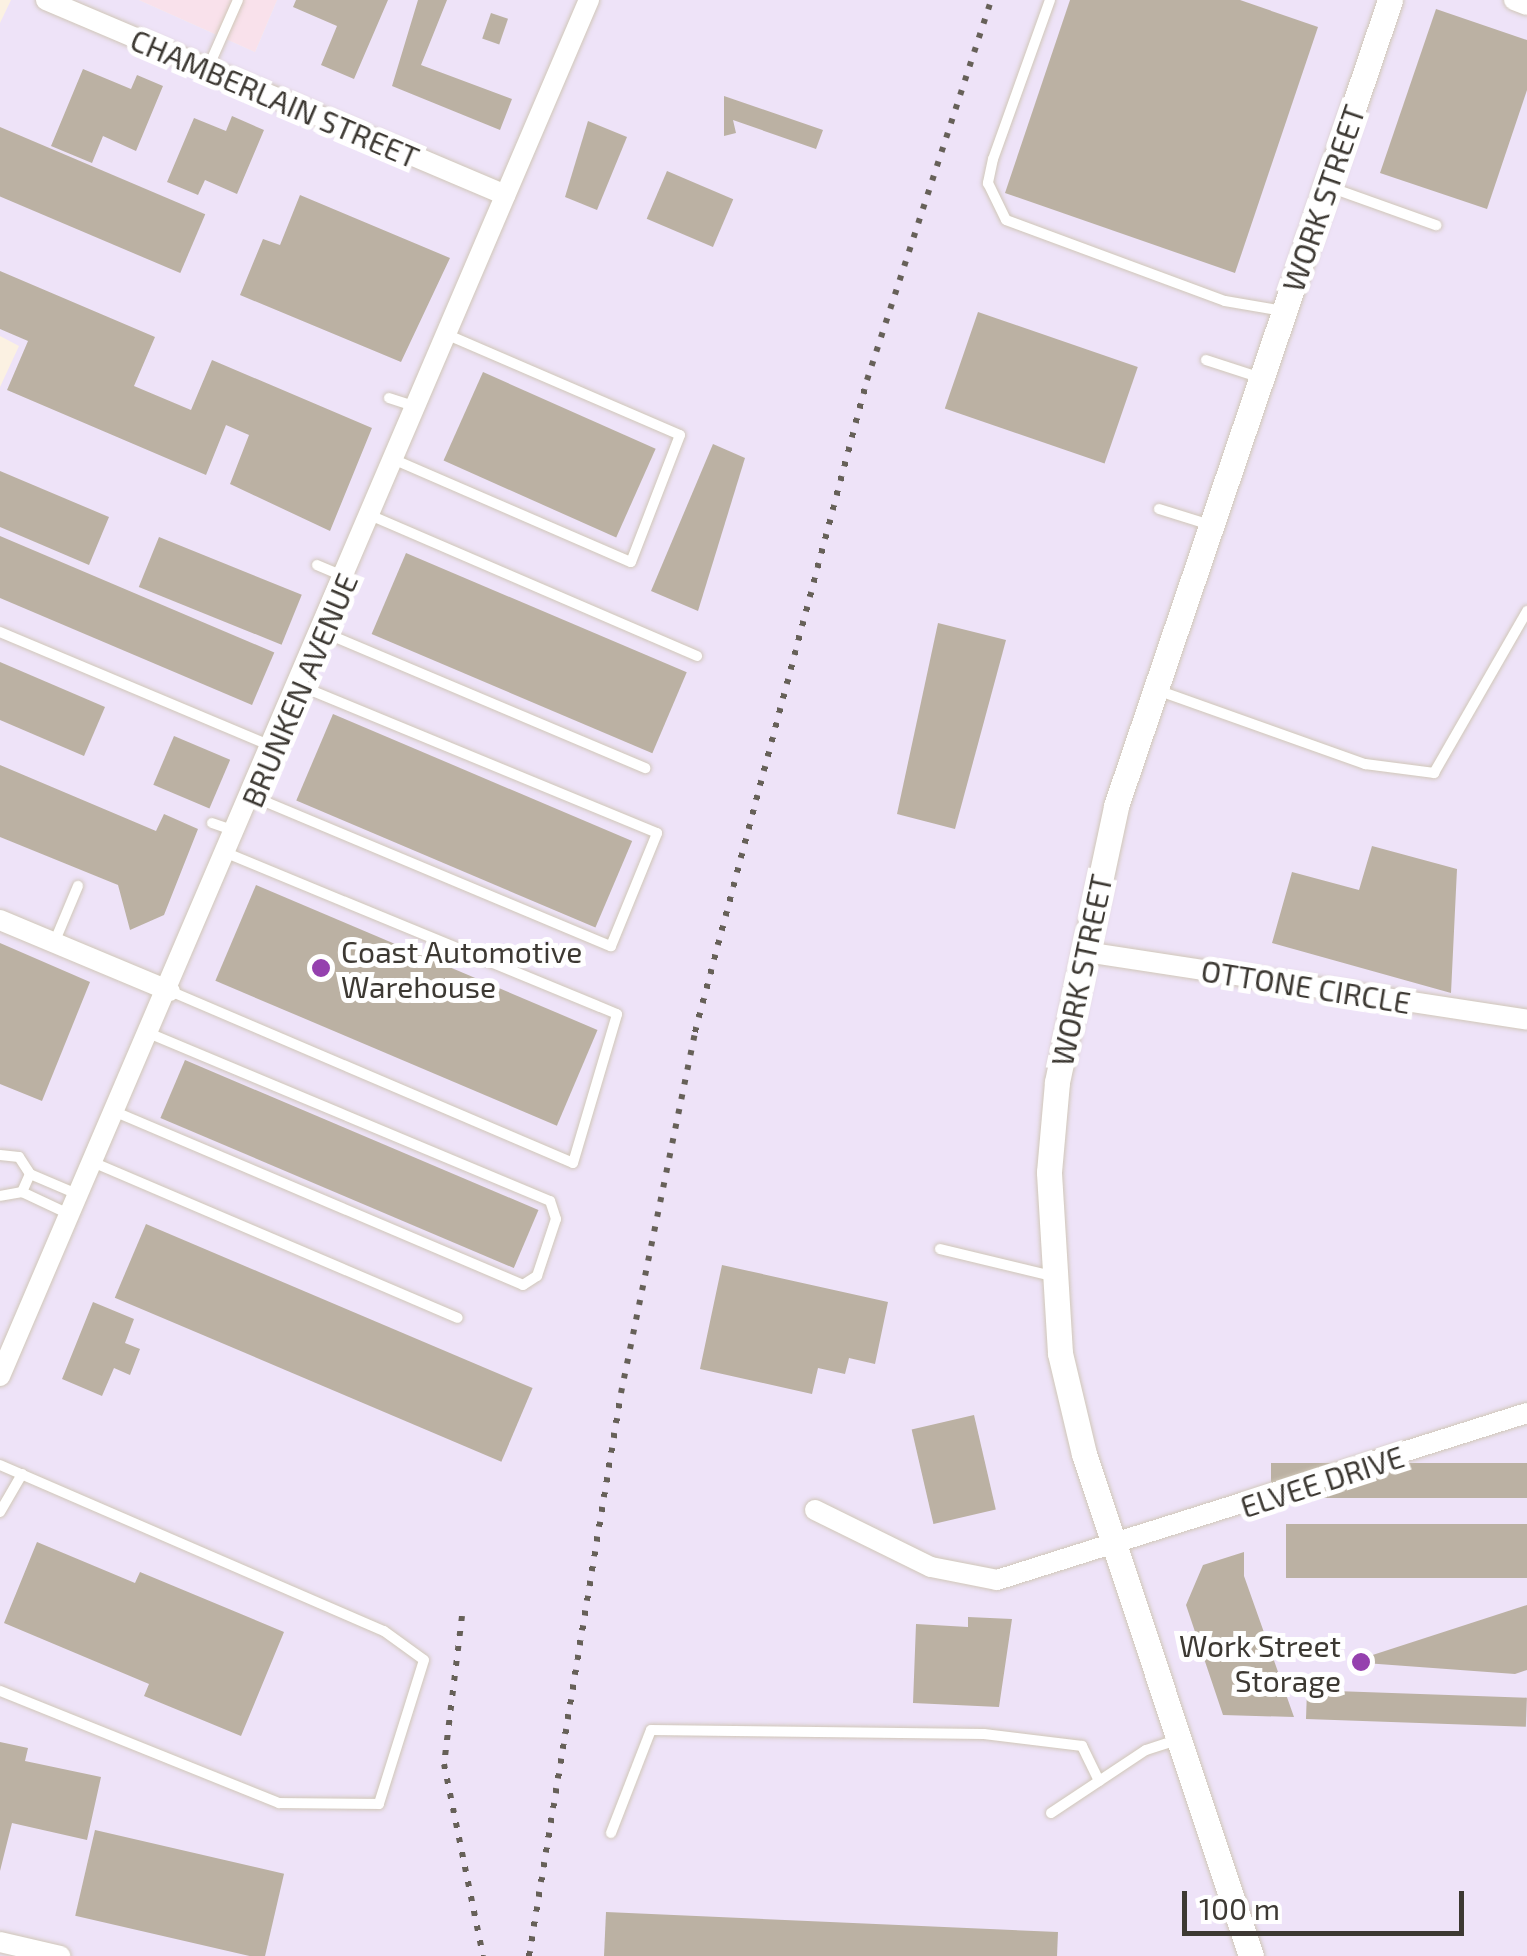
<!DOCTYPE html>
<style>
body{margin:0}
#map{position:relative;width:1527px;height:1956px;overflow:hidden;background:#fbf1e2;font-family:"Exo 2",sans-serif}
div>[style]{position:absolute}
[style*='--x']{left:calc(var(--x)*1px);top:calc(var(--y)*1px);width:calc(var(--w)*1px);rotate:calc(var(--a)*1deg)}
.commercial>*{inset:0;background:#f9e1eb}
.industrial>*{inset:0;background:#eee3f8}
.building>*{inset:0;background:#bbb1a3;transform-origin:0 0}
.roads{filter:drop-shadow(0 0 2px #d0c7b8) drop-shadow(0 0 2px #d0c7b8)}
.service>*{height:10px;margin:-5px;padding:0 5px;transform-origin:5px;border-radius:5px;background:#fff}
.minor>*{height:20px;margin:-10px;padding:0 10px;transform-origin:10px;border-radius:10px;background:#fff}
.tertiary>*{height:25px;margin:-12.5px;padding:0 12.5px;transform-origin:12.5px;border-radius:12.5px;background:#fff}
.rail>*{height:6px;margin-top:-3px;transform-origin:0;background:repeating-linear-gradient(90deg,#666058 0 5px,transparent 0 15px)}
.dots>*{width:28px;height:28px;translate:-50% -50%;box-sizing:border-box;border:5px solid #fff;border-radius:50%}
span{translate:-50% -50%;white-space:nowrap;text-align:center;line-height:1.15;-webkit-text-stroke:10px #fff;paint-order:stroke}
.street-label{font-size:30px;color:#3d3933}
.poi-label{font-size:30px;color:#3d3933}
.left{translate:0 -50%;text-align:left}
.right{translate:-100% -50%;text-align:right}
.scale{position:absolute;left:1182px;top:1891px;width:282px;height:45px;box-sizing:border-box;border:5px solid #3d3933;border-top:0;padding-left:12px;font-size:30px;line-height:35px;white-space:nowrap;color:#3d3933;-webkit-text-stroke:8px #fff;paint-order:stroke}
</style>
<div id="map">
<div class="commercial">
<div style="clip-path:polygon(139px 0,277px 0,255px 52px)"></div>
</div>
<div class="industrial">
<div style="clip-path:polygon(11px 0,139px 0,255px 52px,277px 0,1527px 0,1527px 1956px,0 1956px,0 387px,19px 346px,0 336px,0 23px)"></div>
</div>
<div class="building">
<div style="clip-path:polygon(296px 0,388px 0,354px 79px,321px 65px,337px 26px,293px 7px)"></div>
<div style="clip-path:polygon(418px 0,447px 0,421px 65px,512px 99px,500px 130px,392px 86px)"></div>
<div style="clip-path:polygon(1070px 0,1240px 0,1318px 27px,1235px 273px,1005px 193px)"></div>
<div style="clip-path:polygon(1436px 9px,1527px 40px,1527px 90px,1487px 209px,1380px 173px)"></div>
<div style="left:491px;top:13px;width:18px;height:27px;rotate:19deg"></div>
<div style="clip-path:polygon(83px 69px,131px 89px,137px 75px,163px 86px,136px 151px,103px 136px,92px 163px,51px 146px)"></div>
<div style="clip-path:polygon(724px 96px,823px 130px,816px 149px,733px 120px,736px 133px,724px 136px)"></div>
<div style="clip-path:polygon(232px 116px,264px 130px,237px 194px,205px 180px,198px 195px,167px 182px,194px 118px,226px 131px)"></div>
<div style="clip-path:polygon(588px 121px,627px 137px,597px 210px,565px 197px)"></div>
<div style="left:0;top:127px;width:223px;height:64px;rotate:23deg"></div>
<div style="left:667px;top:171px;width:72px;height:52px;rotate:23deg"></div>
<div style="clip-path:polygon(300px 195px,450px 258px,401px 362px,240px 295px,263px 239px,280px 245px)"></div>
<div style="clip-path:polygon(0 271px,155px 337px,134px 386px,191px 410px,212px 360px,372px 428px,330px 531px,230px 484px,249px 435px,226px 425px,206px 475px,7px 390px,28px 341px,0 329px)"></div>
<div style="left:978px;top:312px;width:169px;height:102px;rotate:19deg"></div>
<div style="left:483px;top:372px;width:189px;height:97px;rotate:24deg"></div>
<div style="clip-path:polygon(713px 444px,745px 458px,698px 611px,651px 591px)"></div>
<div style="clip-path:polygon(0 471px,109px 517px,89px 565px,0 527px)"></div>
<div style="left:0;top:536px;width:298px;height:57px;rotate:23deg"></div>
<div style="left:159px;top:537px;width:154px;height:54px;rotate:22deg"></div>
<div style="left:406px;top:553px;width:305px;height:88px;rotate:23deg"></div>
<div style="clip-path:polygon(938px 623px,1006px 640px,955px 829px,897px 814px)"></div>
<div style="clip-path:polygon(0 662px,105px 707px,84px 756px,0 720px)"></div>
<div style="left:333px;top:714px;width:325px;height:94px;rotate:23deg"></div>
<div style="left:174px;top:736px;width:61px;height:53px;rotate:23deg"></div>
<div style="clip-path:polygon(0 765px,156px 831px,164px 814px,198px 829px,164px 915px,130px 930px,118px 885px,0 837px)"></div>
<div style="clip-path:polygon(1372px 846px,1457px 869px,1451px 993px,1272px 943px,1292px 872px,1359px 890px)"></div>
<div style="left:256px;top:885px;width:371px;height:104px;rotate:23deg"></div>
<div style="clip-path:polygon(0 943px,90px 982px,42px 1101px,0 1084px)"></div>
<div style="left:185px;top:1060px;width:384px;height:63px;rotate:23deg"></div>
<div style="left:146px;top:1224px;width:420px;height:80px;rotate:23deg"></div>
<div style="clip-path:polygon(722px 1265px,888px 1302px,875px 1364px,849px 1358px,845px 1374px,818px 1368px,812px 1394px,700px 1369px)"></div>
<div style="clip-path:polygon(93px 1302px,134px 1319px,125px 1343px,140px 1349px,130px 1375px,114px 1368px,102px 1396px,62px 1379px)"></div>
<div style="left:974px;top:1415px;width:97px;height:64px;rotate:77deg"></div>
<div style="left:1527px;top:1463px;width:35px;height:256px;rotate:90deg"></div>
<div style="left:1527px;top:1524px;width:54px;height:241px;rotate:90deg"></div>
<div style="clip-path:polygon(37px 1542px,135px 1583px,140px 1572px,284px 1632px,241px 1736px,144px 1696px,149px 1684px,4px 1623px)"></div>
<div style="clip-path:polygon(1244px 1552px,1244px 1576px,1294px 1717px,1223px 1715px,1186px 1605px,1203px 1565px)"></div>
<div style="clip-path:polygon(1527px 1605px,1527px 1670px,1515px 1674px,1351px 1662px)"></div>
<div style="clip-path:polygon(968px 1617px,1012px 1619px,999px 1707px,913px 1703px,916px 1624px,968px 1627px)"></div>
<div style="left:1307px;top:1690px;width:220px;height:29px;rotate:2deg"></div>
<div style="clip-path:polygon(0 1742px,28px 1748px,25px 1761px,101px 1777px,87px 1840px,12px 1823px,0 1871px)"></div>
<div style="left:95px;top:1830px;width:194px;height:88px;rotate:13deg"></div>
<div style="clip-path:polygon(606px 1912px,1058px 1932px,1057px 1956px,604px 1956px)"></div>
</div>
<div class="roads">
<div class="service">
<div style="--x:1050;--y:0;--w:169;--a:109.7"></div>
<div style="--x:993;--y:159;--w:25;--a:102"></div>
<div style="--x:988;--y:183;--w:41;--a:64.1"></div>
<div style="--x:1006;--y:220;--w:233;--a:20.3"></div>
<div style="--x:1225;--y:301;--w:59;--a:9.8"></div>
<div style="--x:208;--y:68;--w:74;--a:-66.2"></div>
<div style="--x:1329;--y:187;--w:114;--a:19.6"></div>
<div style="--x:1206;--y:360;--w:58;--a:18.1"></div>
<div style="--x:389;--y:398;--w:29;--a:18"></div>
<div style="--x:395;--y:460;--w:257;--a:23.4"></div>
<div style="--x:631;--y:562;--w:136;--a:-68.9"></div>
<div style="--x:680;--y:435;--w:253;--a:-156.7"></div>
<div style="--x:1159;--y:509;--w:53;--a:17.4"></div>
<div style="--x:372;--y:516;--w:354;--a:23.3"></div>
<div style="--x:317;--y:565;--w:28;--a:23"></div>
<div style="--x:0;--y:632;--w:294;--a:22.8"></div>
<div style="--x:323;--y:632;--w:350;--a:22.9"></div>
<div style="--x:1157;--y:690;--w:221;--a:19.6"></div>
<div style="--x:1365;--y:764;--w:70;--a:7.4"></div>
<div style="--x:1434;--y:773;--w:187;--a:-60.1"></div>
<div style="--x:254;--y:797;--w:387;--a:22.7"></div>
<div style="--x:611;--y:946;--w:122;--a:-67.8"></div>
<div style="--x:657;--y:833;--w:386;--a:-157.6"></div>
<div style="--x:212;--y:823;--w:24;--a:19"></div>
<div style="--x:54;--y:943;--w:62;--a:-67.2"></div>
<div style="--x:170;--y:991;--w:438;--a:23.1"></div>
<div style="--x:573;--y:1163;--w:155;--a:-73.5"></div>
<div style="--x:617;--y:1014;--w:420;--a:-157.6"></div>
<div style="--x:118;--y:1113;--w:440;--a:23"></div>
<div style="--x:523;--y:1285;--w:17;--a:-33"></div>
<div style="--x:537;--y:1276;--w:60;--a:-71.6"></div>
<div style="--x:556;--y:1219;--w:19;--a:-108"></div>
<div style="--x:550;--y:1201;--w:433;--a:-157.3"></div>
<div style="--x:0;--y:1155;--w:19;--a:6"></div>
<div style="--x:19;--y:1157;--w:20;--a:57"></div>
<div style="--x:30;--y:1174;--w:20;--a:114"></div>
<div style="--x:22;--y:1192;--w:22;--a:170"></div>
<div style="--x:97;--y:1164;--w:392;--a:23.1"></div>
<div style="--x:30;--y:1174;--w:51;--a:23.1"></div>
<div style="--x:22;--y:1192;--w:54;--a:25.1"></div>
<div style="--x:940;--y:1249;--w:115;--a:13.6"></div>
<div style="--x:0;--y:1465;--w:418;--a:23.4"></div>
<div style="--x:384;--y:1631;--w:49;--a:35.9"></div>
<div style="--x:424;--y:1660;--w:151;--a:107.4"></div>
<div style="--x:379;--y:1804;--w:100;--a:-179.4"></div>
<div style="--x:279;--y:1803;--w:301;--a:-158.1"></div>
<div style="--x:0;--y:1512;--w:44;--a:-59.9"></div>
<div style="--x:1051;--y:1813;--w:114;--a:-33.6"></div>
<div style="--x:1146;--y:1750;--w:36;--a:-18"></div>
<div style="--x:611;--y:1833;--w:110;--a:-68.8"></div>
<div style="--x:651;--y:1730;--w:333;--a:0.7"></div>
<div style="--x:984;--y:1734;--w:99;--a:7"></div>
<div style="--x:1082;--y:1746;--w:39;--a:64"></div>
</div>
<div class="minor">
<div style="--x:46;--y:0;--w:499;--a:23"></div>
<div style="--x:1514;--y:0;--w:14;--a:21"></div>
<div style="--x:0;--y:920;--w:184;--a:22.7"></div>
<div style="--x:1085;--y:952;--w:447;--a:8.7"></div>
<div style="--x:0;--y:1376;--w:1497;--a:-66.83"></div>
<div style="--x:815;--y:1510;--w:129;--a:26.2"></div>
<div style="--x:931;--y:1567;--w:67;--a:11.1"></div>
<div style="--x:997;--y:1580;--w:556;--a:-17.49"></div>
<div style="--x:0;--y:1942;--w:62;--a:13.1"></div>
</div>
<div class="tertiary">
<div style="--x:1251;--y:1956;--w:529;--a:-108.4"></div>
<div style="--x:1084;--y:1454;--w:104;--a:-103.4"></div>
<div style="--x:1060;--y:1353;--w:181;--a:-93.5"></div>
<div style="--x:1049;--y:1172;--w:90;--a:-84.9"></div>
<div style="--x:1057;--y:1082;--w:282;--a:-77.9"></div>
<div style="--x:1116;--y:806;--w:851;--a:-71.22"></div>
</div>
</div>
<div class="rail">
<div style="--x:462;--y:1616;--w:149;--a:96.9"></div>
<div style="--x:444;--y:1764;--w:196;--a:78.5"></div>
<div style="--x:529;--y:1956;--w:570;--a:-80.72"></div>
<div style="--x:621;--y:1393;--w:369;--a:-78.4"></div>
<div style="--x:695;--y:1032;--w:674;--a:-75.22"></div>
<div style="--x:867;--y:380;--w:400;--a:-71.9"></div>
</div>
<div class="dots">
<div style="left:321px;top:968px;background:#9541ae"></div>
<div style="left:1361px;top:1662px;background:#9541ae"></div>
</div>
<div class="street-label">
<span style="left:275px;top:98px;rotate:23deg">CHAMBERLAIN STREET</span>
<span style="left:1323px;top:198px;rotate:-71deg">WORK STREET</span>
<span style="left:299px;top:690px;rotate:-67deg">BRUNKEN AVENUE</span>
<span style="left:1081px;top:970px;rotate:-78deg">WORK STREET</span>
<span style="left:1306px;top:986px;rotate:9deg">OTTONE CIRCLE</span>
<span style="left:1322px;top:1481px;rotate:-18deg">ELVEE DRIVE</span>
</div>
<div class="poi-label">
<span class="left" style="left:341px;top:968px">Coast Automotive<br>Warehouse</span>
<span class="right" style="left:1341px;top:1662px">Work Street<br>Storage</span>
</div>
<div class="scale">100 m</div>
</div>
